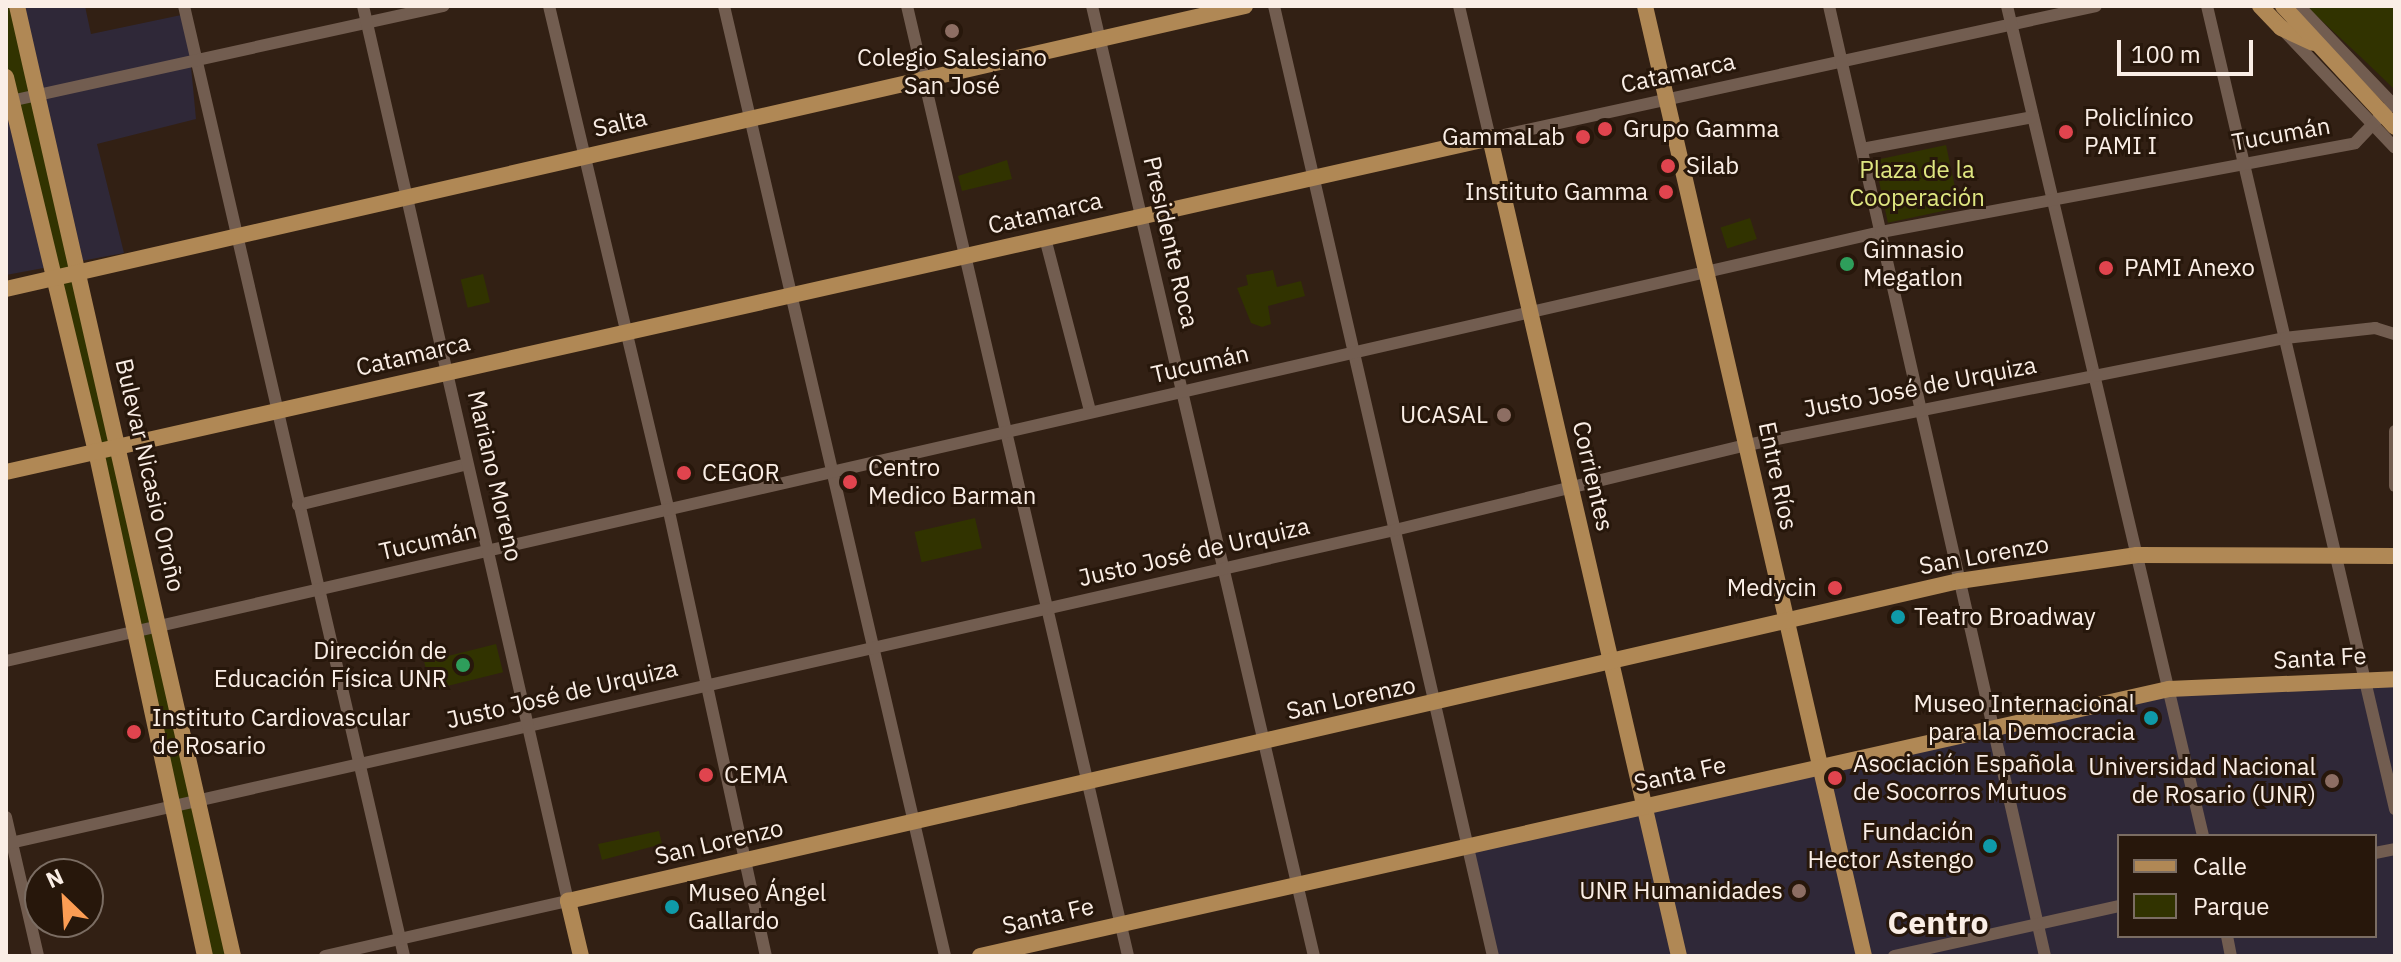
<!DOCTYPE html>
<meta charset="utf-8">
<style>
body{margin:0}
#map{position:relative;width:2401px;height:962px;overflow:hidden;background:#322014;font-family:"IBM Plex Sans",sans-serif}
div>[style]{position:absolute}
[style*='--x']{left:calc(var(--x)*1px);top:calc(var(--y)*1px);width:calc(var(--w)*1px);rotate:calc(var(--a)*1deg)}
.commercial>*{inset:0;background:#2f2838}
.green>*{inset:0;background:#313300;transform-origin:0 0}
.minor>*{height:12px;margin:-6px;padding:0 6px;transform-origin:6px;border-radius:6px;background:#725d50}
.major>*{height:16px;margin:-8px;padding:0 8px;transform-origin:8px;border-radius:8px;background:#b08855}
.dots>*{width:22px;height:22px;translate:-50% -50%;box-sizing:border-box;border:4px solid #27170b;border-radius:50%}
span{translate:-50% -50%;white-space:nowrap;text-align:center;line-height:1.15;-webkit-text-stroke:6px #27170b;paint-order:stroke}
.poi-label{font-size:24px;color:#faeee6}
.left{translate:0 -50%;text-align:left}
.right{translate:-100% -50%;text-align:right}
.street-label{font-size:24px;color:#faeee6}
.park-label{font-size:24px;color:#dfe781}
.district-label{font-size:32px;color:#faeee6;font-weight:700}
.frame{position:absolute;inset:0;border:8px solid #faeee6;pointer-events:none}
.legend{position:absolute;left:2117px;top:834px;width:260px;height:104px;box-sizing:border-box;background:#27170b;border:2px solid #7b6d63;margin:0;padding:10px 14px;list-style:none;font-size:24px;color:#faeee6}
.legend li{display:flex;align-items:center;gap:16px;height:40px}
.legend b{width:40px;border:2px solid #7b6d63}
.north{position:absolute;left:24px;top:858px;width:80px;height:80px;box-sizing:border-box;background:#27170b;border:2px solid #7b6d63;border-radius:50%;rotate:335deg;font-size:22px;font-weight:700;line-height:32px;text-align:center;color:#faeee6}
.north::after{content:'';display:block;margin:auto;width:28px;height:36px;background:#fc9d54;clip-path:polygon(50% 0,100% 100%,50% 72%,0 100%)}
.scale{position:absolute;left:2117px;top:40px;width:136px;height:36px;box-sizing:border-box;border:4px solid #faeee6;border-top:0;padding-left:10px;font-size:24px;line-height:28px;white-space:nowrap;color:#faeee6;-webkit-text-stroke:6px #27170b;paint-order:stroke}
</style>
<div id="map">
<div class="commercial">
<div style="clip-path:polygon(6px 6px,85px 6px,91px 34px,186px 14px,196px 119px,97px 144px,124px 253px,6px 275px)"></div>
<div style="clip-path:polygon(evenodd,2395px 679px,2395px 956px,1493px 956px,1468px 847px,2169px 689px,2395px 679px,2119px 836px,2375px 836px,2375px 936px,2119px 936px,2119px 836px)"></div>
</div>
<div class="green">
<div style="clip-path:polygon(6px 6px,17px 6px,233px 956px,205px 956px,6px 77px)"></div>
<div style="clip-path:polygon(2306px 6px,2395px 6px,2395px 90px,2365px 61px)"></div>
<div style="left:1946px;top:145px;width:64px;height:73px;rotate:78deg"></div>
<div style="clip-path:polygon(1007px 160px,1012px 179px,962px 191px,958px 176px)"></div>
<div style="left:1750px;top:218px;width:22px;height:31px;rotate:72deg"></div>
<div style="clip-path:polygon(1273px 270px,1277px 287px,1301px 281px,1305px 296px,1268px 306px,1271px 324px,1262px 327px,1251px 323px,1237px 288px,1248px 285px,1246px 275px)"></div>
<div style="left:483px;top:274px;width:29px;height:23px;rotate:76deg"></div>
<div style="left:975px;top:518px;width:31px;height:62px;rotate:77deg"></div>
<div style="left:496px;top:644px;width:29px;height:74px;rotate:76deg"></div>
<div style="clip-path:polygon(659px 831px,662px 844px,602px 860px,598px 844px)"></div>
</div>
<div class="minor">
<div style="--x:184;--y:6;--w:975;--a:76.96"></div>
<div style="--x:549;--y:6;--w:515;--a:76.64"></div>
<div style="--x:668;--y:507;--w:460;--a:77.7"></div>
<div style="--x:724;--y:6;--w:975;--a:76.9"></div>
<div style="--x:907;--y:6;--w:975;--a:76.9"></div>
<div style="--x:1092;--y:6;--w:976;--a:76.85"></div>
<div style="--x:1274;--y:6;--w:975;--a:77.02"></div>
<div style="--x:1459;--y:6;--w:136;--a:76.8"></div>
<div style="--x:1490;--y:138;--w:620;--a:-12.29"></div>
<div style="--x:1829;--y:6;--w:974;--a:77.19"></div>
<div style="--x:2007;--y:6;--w:853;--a:76.71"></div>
<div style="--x:2207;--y:6;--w:825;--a:76.82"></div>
<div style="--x:2299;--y:6;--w:139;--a:46.2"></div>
<div style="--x:2286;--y:33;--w:158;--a:46.5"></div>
<div style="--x:6;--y:102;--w:448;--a:-12.4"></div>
<div style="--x:1862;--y:149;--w:174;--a:-10.6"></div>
<div style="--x:1045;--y:238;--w:179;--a:75.4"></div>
<div style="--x:2395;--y:431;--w:55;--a:90"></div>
<div style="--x:298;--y:505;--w:174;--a:-13.6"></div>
<div style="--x:6;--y:661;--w:1923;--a:-12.89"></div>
<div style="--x:1881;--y:232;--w:482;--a:-10.6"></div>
<div style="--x:2355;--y:143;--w:55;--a:-46.5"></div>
<div style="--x:6;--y:817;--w:143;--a:77"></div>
<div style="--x:6;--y:844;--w:1424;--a:-12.74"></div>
<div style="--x:1395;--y:530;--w:362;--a:-13.6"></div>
<div style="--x:1747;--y:445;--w:549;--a:-11.25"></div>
<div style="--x:2285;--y:338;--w:91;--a:-6.3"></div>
<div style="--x:2375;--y:328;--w:21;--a:17"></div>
<div style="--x:2375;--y:853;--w:20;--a:-11"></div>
<div style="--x:2227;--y:936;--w:20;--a:79"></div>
<div style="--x:325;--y:956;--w:249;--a:-12.8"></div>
<div style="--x:568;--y:901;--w:918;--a:-102.9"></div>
<div style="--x:1894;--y:956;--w:230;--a:-12.5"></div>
</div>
<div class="major">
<div style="--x:17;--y:6;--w:974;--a:77.19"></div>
<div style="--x:1645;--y:6;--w:975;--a:77.02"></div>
<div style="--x:2260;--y:6;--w:30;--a:46"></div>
<div style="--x:2281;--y:28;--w:35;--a:25"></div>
<div style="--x:2283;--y:6;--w:165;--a:47.2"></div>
<div style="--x:6;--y:77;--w:385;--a:76.5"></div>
<div style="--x:96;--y:451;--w:517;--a:77.82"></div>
<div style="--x:6;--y:289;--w:1271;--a:-12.87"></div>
<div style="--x:6;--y:472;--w:1521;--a:-12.68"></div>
<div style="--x:1490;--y:138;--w:840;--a:76.99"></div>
<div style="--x:581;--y:956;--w:57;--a:-103.3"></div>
<div style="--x:568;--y:901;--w:1427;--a:-12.96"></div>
<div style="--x:1959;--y:581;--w:180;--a:-8.3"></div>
<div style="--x:2137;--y:555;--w:258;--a:0.2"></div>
<div style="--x:980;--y:956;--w:1219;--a:-12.66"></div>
<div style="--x:2169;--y:689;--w:226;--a:-2.5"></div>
</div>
<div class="dots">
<div style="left:952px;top:31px;background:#8d6e63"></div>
<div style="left:1605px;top:129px;background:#e0444e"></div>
<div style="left:2066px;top:132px;background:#e0444e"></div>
<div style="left:1583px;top:137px;background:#e0444e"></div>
<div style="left:1668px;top:166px;background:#e0444e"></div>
<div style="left:1666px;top:192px;background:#e0444e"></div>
<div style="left:1847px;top:264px;background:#2e9e5b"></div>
<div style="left:2106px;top:268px;background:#e0444e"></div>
<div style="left:1504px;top:415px;background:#8d6e63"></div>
<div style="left:684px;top:473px;background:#e0444e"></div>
<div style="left:850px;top:482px;background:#e0444e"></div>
<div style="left:1835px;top:588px;background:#e0444e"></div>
<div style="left:1898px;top:617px;background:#0f9aa8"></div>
<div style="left:463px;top:665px;background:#2e9e5b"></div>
<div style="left:2151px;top:718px;background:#0f9aa8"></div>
<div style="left:134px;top:732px;background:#e0444e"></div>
<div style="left:706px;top:775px;background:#e0444e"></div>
<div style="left:1835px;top:778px;background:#e0444e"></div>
<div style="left:2332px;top:781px;background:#8d6e63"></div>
<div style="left:1990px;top:846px;background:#0f9aa8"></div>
<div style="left:1799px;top:891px;background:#8d6e63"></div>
<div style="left:672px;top:907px;background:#0f9aa8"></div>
</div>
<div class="poi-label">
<span style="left:952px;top:72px">Colegio Salesiano<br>San José</span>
<span class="left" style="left:2084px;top:132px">Policlínico<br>PAMI I</span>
<span class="left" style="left:1623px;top:129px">Grupo Gamma</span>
<span class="right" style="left:1565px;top:137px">GammaLab</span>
<span class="left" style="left:1686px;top:166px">Silab</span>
<span class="right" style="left:1648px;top:192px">Instituto Gamma</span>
<span class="left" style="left:1863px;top:264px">Gimnasio<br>Megatlon</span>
<span class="left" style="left:2124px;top:268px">PAMI Anexo</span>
<span class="right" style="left:1488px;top:415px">UCASAL</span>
<span class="left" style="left:868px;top:482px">Centro<br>Medico Barman</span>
<span class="left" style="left:702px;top:473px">CEGOR</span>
<span class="right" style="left:1817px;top:588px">Medycin</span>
<span class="left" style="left:1914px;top:617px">Teatro Broadway</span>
<span class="right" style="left:447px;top:665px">Dirección de<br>Educación Física UNR</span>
<span class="right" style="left:2135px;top:718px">Museo Internacional<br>para la Democracia</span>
<span class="left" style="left:152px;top:732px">Instituto Cardiovascular<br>de Rosario</span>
<span class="left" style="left:1853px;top:778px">Asociación Española<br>de Socorros Mutuos</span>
<span class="right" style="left:2316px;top:781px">Universidad Nacional<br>de Rosario (UNR)</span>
<span class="left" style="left:724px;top:775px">CEMA</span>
<span class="right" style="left:1974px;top:846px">Fundación<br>Hector Astengo</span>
<span class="right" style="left:1783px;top:891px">UNR Humanidades</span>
<span class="left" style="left:688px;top:907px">Museo Ángel<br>Gallardo</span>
</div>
<div class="street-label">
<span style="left:1678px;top:73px;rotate:-12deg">Catamarca</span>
<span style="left:620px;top:123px;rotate:-13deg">Salta</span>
<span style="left:2281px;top:134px;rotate:-10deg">Tucumán</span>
<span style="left:1045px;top:213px;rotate:-13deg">Catamarca</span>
<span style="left:1171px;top:242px;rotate:77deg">Presidente Roca</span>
<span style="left:413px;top:355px;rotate:-13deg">Catamarca</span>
<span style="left:1200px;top:364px;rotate:-13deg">Tucumán</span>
<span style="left:1920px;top:387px;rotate:-11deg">Justo José de Urquiza</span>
<span style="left:150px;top:475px;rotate:77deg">Bulevar Nicasio Oroño</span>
<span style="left:495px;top:476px;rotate:77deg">Mariano Moreno</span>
<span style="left:1593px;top:476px;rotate:77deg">Corrientes</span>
<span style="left:1778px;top:476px;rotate:78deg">Entre Ríos</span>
<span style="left:428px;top:541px;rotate:-13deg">Tucumán</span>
<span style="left:1194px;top:552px;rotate:-13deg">Justo José de Urquiza</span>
<span style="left:1984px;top:555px;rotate:-10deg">San Lorenzo</span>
<span style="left:2320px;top:658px;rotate:-3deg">Santa Fe</span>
<span style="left:562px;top:694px;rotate:-13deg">Justo José de Urquiza</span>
<span style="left:1351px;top:698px;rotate:-12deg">San Lorenzo</span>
<span style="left:1680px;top:774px;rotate:-12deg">Santa Fe</span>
<span style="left:719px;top:842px;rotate:-13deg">San Lorenzo</span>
<span style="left:1048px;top:916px;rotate:-13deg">Santa Fe</span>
</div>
<div class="park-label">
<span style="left:1917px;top:184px">Plaza de la<br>Cooperación</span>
</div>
<div class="district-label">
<span style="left:1938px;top:922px">Centro</span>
</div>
<div class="frame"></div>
<ul class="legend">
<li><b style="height:10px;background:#b08855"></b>Calle</li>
<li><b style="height:22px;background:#313300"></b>Parque</li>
</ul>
<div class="north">N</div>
<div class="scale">100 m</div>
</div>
